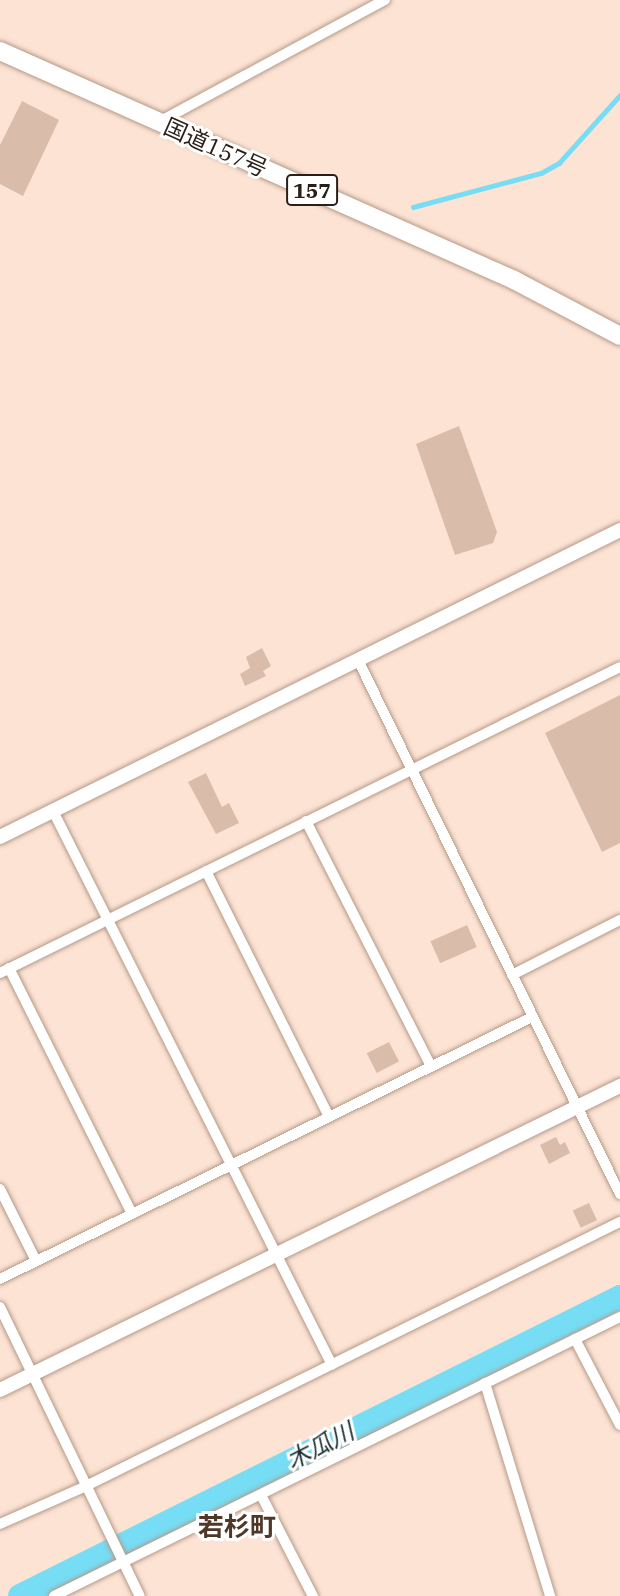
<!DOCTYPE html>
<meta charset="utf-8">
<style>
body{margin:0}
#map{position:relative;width:620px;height:1596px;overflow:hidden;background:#fce3d4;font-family:"IBM Plex Serif","Noto Sans JP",serif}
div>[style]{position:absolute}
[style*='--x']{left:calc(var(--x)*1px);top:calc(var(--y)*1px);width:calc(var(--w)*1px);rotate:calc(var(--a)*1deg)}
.stream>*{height:4.5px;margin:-2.25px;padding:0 2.25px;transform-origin:2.25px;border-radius:2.25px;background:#76ddf4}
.river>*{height:24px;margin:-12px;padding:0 12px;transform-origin:12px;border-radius:12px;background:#76ddf4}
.building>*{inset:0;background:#dabcaa;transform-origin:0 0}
.roads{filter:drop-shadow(0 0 2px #b69987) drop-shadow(0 0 2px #b69987)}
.minor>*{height:10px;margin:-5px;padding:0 5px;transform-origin:5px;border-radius:5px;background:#fff}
.tertiary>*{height:14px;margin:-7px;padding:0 7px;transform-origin:7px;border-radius:7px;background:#fff}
.trunk>*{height:18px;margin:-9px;padding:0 9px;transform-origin:9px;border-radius:9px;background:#fff}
span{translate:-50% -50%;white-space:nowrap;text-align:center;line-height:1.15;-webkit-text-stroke:6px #fff;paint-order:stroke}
.shield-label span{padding:2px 5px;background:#fff;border:2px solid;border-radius:5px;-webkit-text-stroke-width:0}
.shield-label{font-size:21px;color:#2a1f18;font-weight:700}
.street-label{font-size:23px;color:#2a1f18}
.water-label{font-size:24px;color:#1a2d31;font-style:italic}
.quarter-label{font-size:26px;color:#503829;font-weight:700}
</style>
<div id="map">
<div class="stream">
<div style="--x:413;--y:207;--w:132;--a:-14.9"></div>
<div style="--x:541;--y:173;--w:21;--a:-29"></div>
<div style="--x:559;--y:163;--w:91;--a:-48.1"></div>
</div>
<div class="river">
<div style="--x:20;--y:1596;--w:670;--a:-26.49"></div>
</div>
<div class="building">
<div style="clip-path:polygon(22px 101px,59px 120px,23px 196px,0 184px,0 145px)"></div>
<div style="clip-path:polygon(459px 426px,497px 532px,493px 543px,455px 555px,416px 444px)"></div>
<div style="clip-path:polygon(262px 648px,271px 666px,263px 671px,266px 676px,245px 686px,240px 674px,250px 668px,246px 657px)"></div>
<div style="clip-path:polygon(620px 695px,620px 843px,602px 852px,545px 733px)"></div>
<div style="clip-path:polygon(206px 773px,222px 807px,229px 803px,239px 823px,216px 834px,188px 782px)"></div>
<div style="left:467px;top:925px;width:24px;height:40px;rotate:66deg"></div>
<div style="left:389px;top:1042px;width:22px;height:25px;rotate:63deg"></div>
<div style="clip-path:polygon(556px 1137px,560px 1145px,565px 1142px,570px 1153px,549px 1164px,540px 1145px)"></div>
<div style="left:589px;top:1203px;width:19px;height:18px;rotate:65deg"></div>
</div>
<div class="roads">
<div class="minor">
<div style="--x:159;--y:122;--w:257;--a:-28.4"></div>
<div style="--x:358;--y:660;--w:595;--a:63.87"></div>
<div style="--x:53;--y:811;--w:620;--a:63.27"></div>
<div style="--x:306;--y:821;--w:275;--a:63"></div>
<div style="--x:206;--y:871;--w:275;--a:63.4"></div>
<div style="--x:9;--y:968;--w:275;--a:63.4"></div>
<div style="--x:0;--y:973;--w:691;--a:-26.27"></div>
<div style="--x:512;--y:975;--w:121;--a:-27"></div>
<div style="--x:0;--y:1189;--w:80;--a:63.4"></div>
<div style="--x:0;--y:1279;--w:593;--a:-26.22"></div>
<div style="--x:0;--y:1307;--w:321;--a:64.2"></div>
<div style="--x:575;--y:1339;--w:97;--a:62.4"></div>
<div style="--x:485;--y:1383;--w:223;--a:73"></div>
<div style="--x:261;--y:1495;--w:114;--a:62.8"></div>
<div style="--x:0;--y:1524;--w:94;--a:-23.8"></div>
<div style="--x:86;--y:1486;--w:596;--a:-26.31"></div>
<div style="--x:54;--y:1596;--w:631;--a:-26.24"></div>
</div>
<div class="tertiary">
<div style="--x:0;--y:837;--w:692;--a:-26.34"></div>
<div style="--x:0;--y:1390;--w:691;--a:-26.12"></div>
</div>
<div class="trunk">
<div style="--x:0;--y:51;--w:563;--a:24.01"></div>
<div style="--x:514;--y:280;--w:120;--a:27.8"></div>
</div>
</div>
<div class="shield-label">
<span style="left:312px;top:190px">157</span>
</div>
<div class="street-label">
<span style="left:216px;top:147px;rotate:24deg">国道157号</span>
</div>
<div class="water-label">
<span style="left:320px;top:1446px;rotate:-27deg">木瓜川</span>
</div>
<div class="quarter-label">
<span style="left:237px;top:1527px">若杉町</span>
</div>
</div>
